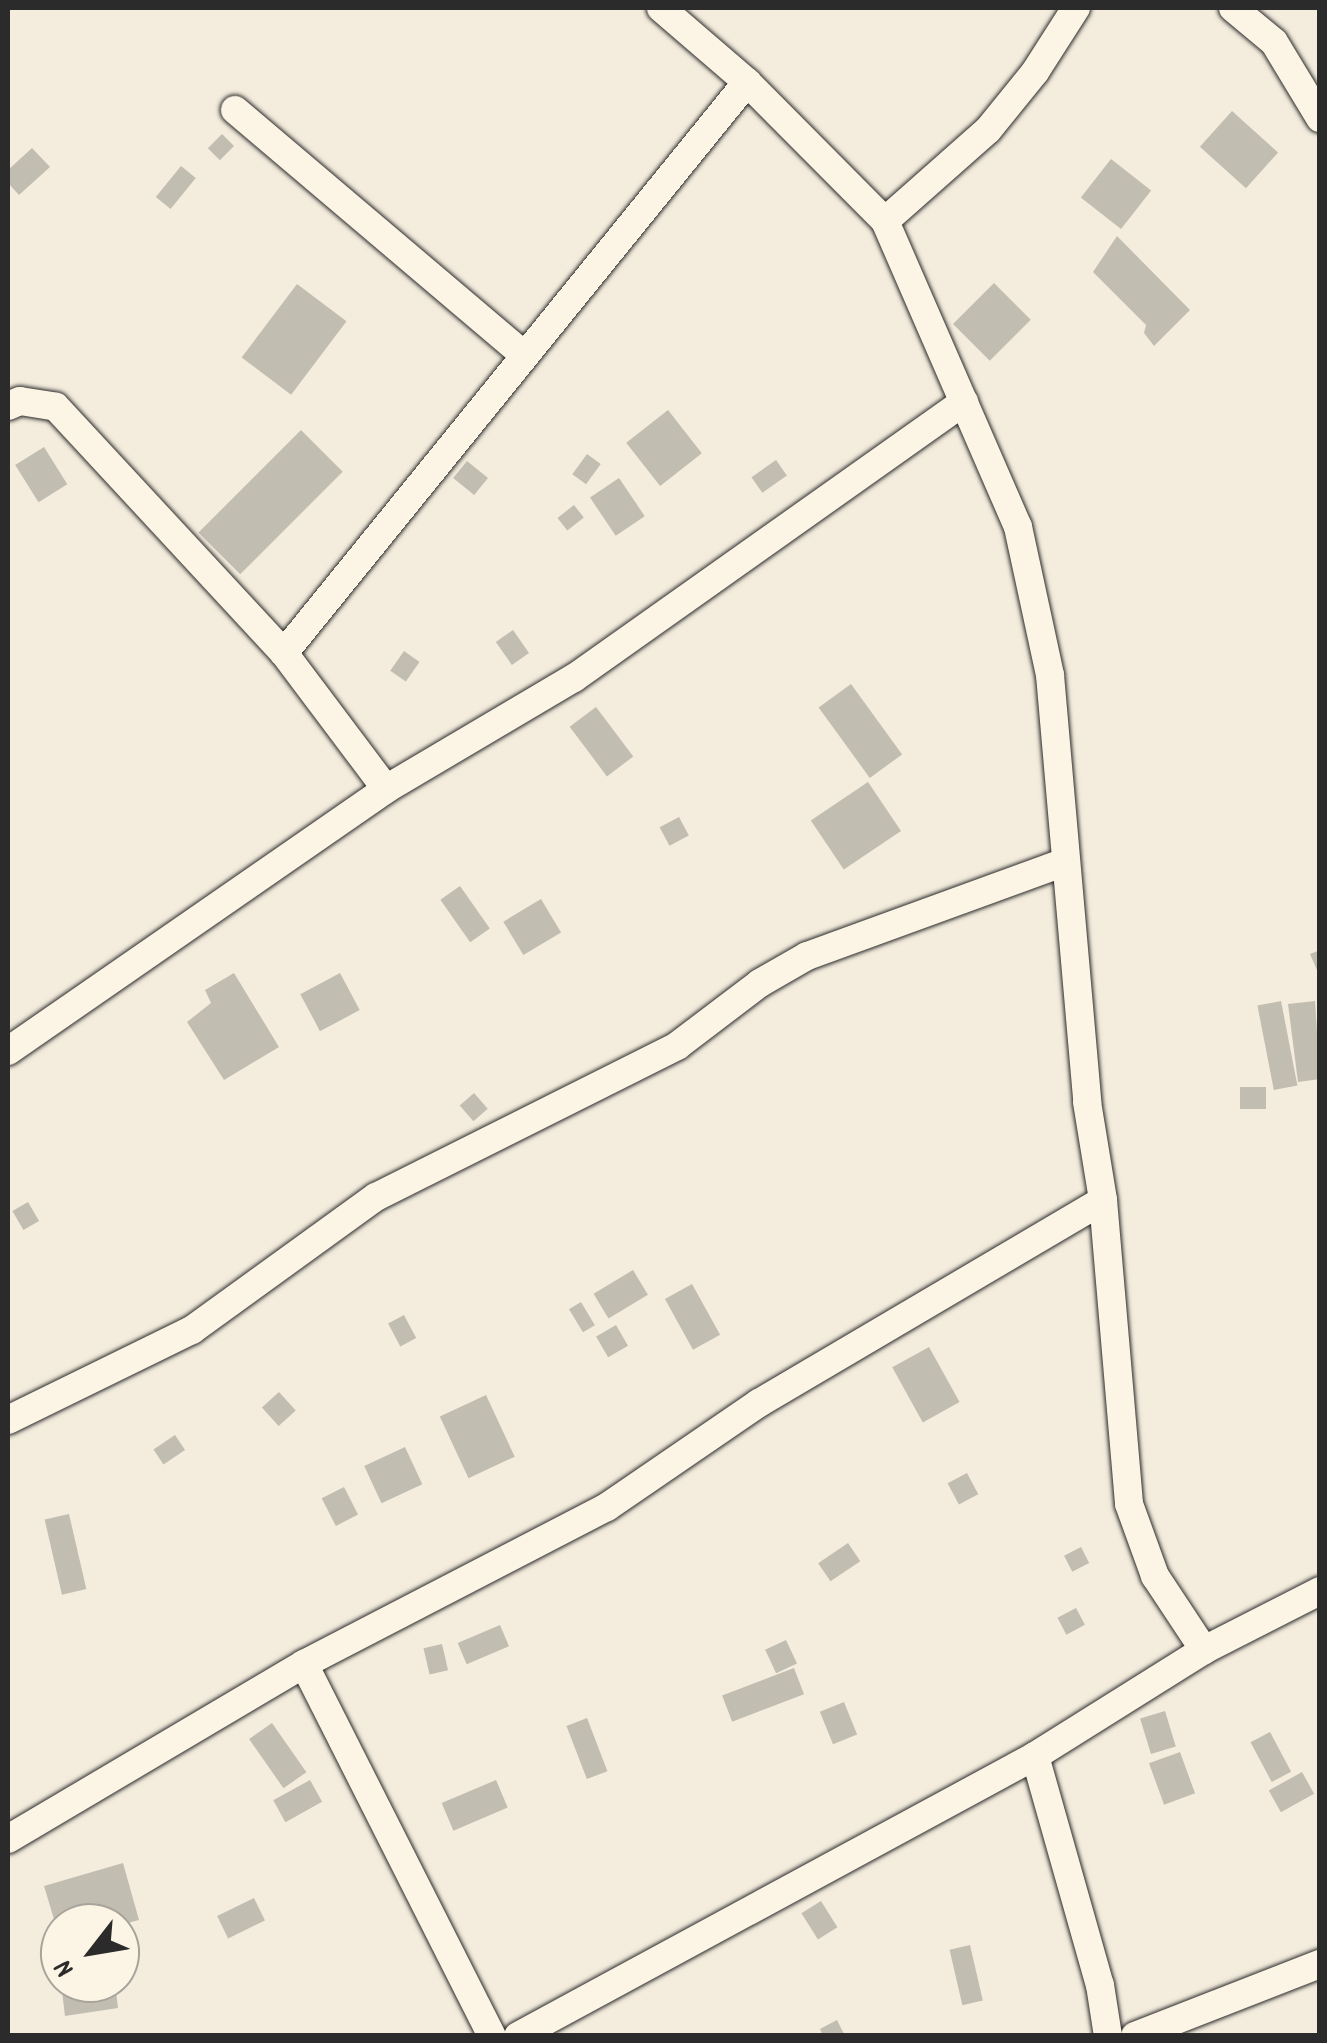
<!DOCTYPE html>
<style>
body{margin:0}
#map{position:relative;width:1327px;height:2043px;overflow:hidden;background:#f4edde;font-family:Dekko,sans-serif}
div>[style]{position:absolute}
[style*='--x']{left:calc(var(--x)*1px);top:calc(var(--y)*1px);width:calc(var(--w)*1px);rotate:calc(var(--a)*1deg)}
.building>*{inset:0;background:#c2bdb1;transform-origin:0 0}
.roads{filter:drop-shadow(0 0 2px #2b2b2b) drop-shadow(0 0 2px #2b2b2b)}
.minor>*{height:28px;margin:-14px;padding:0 14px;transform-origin:14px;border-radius:14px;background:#fcf5e5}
span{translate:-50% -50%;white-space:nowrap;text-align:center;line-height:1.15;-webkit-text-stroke:8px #fcf5e5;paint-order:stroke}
.frame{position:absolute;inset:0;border:10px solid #2b2b2b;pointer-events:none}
.north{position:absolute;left:40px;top:1903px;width:100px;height:100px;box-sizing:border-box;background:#fcf5e5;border:2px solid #a8a49b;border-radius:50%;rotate:239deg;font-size:28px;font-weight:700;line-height:40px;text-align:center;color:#2b2b2b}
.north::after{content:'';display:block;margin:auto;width:35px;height:45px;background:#2b2b2b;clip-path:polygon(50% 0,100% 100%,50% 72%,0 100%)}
</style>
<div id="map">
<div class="building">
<div style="left:1232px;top:111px;width:62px;height:48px;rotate:42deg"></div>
<div style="left:222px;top:134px;width:17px;height:20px;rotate:45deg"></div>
<div style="clip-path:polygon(32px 148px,50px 167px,19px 195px,8px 183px,8px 170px)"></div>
<div style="left:1111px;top:159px;width:51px;height:49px;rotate:38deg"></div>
<div style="left:181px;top:166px;width:19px;height:40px;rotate:39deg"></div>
<div style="clip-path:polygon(1117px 236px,1190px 310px,1154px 346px,1144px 333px,1146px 325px,1093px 272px)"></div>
<div style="left:994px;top:283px;width:52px;height:58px;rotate:45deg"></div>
<div style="left:297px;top:284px;width:62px;height:92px;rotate:37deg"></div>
<div style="left:668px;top:410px;width:55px;height:53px;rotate:52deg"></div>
<div style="left:301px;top:430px;width:59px;height:145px;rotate:45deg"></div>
<div style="left:44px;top:447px;width:44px;height:34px;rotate:58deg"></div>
<div style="left:587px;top:454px;width:17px;height:25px;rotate:36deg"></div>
<div style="left:776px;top:460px;width:19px;height:30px;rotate:55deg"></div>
<div style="left:467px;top:461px;width:27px;height:22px;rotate:39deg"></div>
<div style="left:619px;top:478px;width:46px;height:35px;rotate:56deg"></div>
<div style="left:574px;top:505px;width:16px;height:21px;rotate:52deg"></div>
<div style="left:513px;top:630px;width:28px;height:21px;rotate:55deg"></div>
<div style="left:404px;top:651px;width:19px;height:24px;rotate:35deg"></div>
<div style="left:851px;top:684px;width:87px;height:40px;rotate:54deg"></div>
<div style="left:596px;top:707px;width:62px;height:33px;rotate:53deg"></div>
<div style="left:868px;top:782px;width:59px;height:69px;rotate:56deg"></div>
<div style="left:679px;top:817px;width:21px;height:22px;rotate:62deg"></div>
<div style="left:460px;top:886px;width:52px;height:24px;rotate:55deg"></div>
<div style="left:541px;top:899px;width:39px;height:44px;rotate:59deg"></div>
<div style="clip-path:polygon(1320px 950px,1320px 977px,1310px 954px)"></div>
<div style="clip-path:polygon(234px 973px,279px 1047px,224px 1080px,187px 1022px,211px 1003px,205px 990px)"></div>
<div style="left:340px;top:973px;width:42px;height:45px;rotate:62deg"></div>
<div style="left:1281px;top:1001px;width:86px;height:24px;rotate:79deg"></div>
<div style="clip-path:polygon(1315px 1001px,1320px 1079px,1298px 1082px,1288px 1004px)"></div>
<div style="left:1240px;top:1087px;width:26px;height:22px"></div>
<div style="left:474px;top:1093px;width:21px;height:19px;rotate:49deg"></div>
<div style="left:28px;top:1202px;width:22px;height:18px;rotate:60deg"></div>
<div style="left:633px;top:1270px;width:29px;height:46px;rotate:59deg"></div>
<div style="left:692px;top:1284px;width:58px;height:31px;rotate:61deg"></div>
<div style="left:581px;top:1302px;width:27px;height:14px;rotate:59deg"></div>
<div style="left:404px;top:1315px;width:26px;height:18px;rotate:62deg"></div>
<div style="left:616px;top:1325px;width:24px;height:23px;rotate:60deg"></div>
<div style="left:929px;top:1347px;width:63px;height:42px;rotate:61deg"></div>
<div style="left:279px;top:1392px;width:25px;height:23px;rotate:48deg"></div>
<div style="left:486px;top:1395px;width:68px;height:51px;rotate:65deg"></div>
<div style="left:175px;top:1435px;width:18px;height:26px;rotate:56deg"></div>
<div style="left:405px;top:1447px;width:41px;height:45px;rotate:65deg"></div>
<div style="left:967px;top:1473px;width:24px;height:22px;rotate:62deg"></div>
<div style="left:344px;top:1487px;width:31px;height:25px;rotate:63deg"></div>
<div style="left:69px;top:1514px;width:77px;height:25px;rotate:77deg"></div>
<div style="left:848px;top:1543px;width:22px;height:36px;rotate:56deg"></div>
<div style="left:1081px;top:1547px;width:18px;height:19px;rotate:63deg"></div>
<div style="left:1076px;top:1608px;width:19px;height:21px;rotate:62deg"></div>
<div style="left:500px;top:1625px;width:23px;height:46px;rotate:67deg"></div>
<div style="left:786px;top:1640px;width:26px;height:23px;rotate:65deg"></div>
<div style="left:442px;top:1644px;width:27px;height:19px;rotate:77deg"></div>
<div style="left:794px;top:1668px;width:28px;height:77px;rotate:69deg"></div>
<div style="left:844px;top:1702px;width:35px;height:26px;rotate:68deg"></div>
<div style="left:1165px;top:1711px;width:37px;height:26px;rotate:73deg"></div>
<div style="left:587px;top:1718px;width:57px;height:22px;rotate:69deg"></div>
<div style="left:272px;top:1723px;width:60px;height:28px;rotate:55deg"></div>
<div style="left:1270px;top:1732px;width:45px;height:22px;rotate:62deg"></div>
<div style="left:1180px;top:1752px;width:44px;height:33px;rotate:70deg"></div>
<div style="left:1302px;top:1772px;width:25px;height:38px;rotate:61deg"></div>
<div style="left:310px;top:1780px;width:25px;height:42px;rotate:61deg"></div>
<div style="left:496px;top:1780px;width:30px;height:59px;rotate:67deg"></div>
<div style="clip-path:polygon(123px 1863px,139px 1920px,120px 1925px,60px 1923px,59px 1936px,44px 1886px)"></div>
<div style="left:254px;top:1898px;width:25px;height:41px;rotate:64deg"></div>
<div style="left:821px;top:1901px;width:31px;height:23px;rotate:58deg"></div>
<div style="left:970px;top:1945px;width:57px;height:21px;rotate:77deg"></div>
<div style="clip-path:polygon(61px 1983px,115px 1983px,118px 2008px,65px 2016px)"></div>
<div style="clip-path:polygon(837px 2020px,845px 2036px,823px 2036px,820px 2029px)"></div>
</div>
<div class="roads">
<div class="minor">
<div style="--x:661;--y:8;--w:113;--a:40.7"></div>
<div style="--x:747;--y:82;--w:196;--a:45.2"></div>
<div style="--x:885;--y:221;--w:334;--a:66.5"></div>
<div style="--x:1018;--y:527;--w:151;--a:77.8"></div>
<div style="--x:1050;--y:675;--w:429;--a:85"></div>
<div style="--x:1087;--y:1102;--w:99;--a:80.7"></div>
<div style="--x:1103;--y:1200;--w:305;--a:85.1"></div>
<div style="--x:1129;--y:1504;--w:77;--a:70.1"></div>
<div style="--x:1155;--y:1576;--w:89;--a:56.5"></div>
<div style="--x:1233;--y:8;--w:53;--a:39.7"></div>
<div style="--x:1274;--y:42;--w:89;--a:58.8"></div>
<div style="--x:235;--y:110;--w:379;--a:40.3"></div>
<div style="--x:885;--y:221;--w:137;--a:-41.5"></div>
<div style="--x:988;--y:130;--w:75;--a:-51"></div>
<div style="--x:1035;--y:72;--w:76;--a:-57.4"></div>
<div style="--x:8;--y:406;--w:13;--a:-23"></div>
<div style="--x:20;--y:401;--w:36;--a:9"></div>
<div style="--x:56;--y:407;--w:335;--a:47.2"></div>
<div style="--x:284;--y:653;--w:170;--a:53.1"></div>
<div style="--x:284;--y:653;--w:735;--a:-50.96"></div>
<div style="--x:8;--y:1051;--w:460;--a:-34.7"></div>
<div style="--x:386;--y:789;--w:218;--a:-30.6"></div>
<div style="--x:574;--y:678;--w:478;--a:-35.3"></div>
<div style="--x:8;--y:1420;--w:205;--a:-26.1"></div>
<div style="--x:192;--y:1330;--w:227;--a:-35.9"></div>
<div style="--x:376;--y:1197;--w:337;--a:-26.6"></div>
<div style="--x:677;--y:1046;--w:104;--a:-37.2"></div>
<div style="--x:760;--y:983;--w:54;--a:-29.9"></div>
<div style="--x:807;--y:956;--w:275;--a:-20"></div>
<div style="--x:304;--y:1664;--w:417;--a:63.2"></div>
<div style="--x:1035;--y:1756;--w:238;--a:74.2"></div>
<div style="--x:1100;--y:1985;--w:52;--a:81.1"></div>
<div style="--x:8;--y:1839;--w:344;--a:-30.6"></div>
<div style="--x:304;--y:1664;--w:341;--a:-27.4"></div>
<div style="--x:607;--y:1507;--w:184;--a:-34.4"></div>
<div style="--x:759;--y:1403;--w:399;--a:-30.5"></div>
<div style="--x:518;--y:2036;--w:588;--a:-28.44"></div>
<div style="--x:1035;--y:1756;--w:199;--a:-32.1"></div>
<div style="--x:1204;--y:1650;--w:130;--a:-27"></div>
<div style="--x:1135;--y:2036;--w:199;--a:-21.3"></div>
</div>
</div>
<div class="frame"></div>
<div class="north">N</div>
</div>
